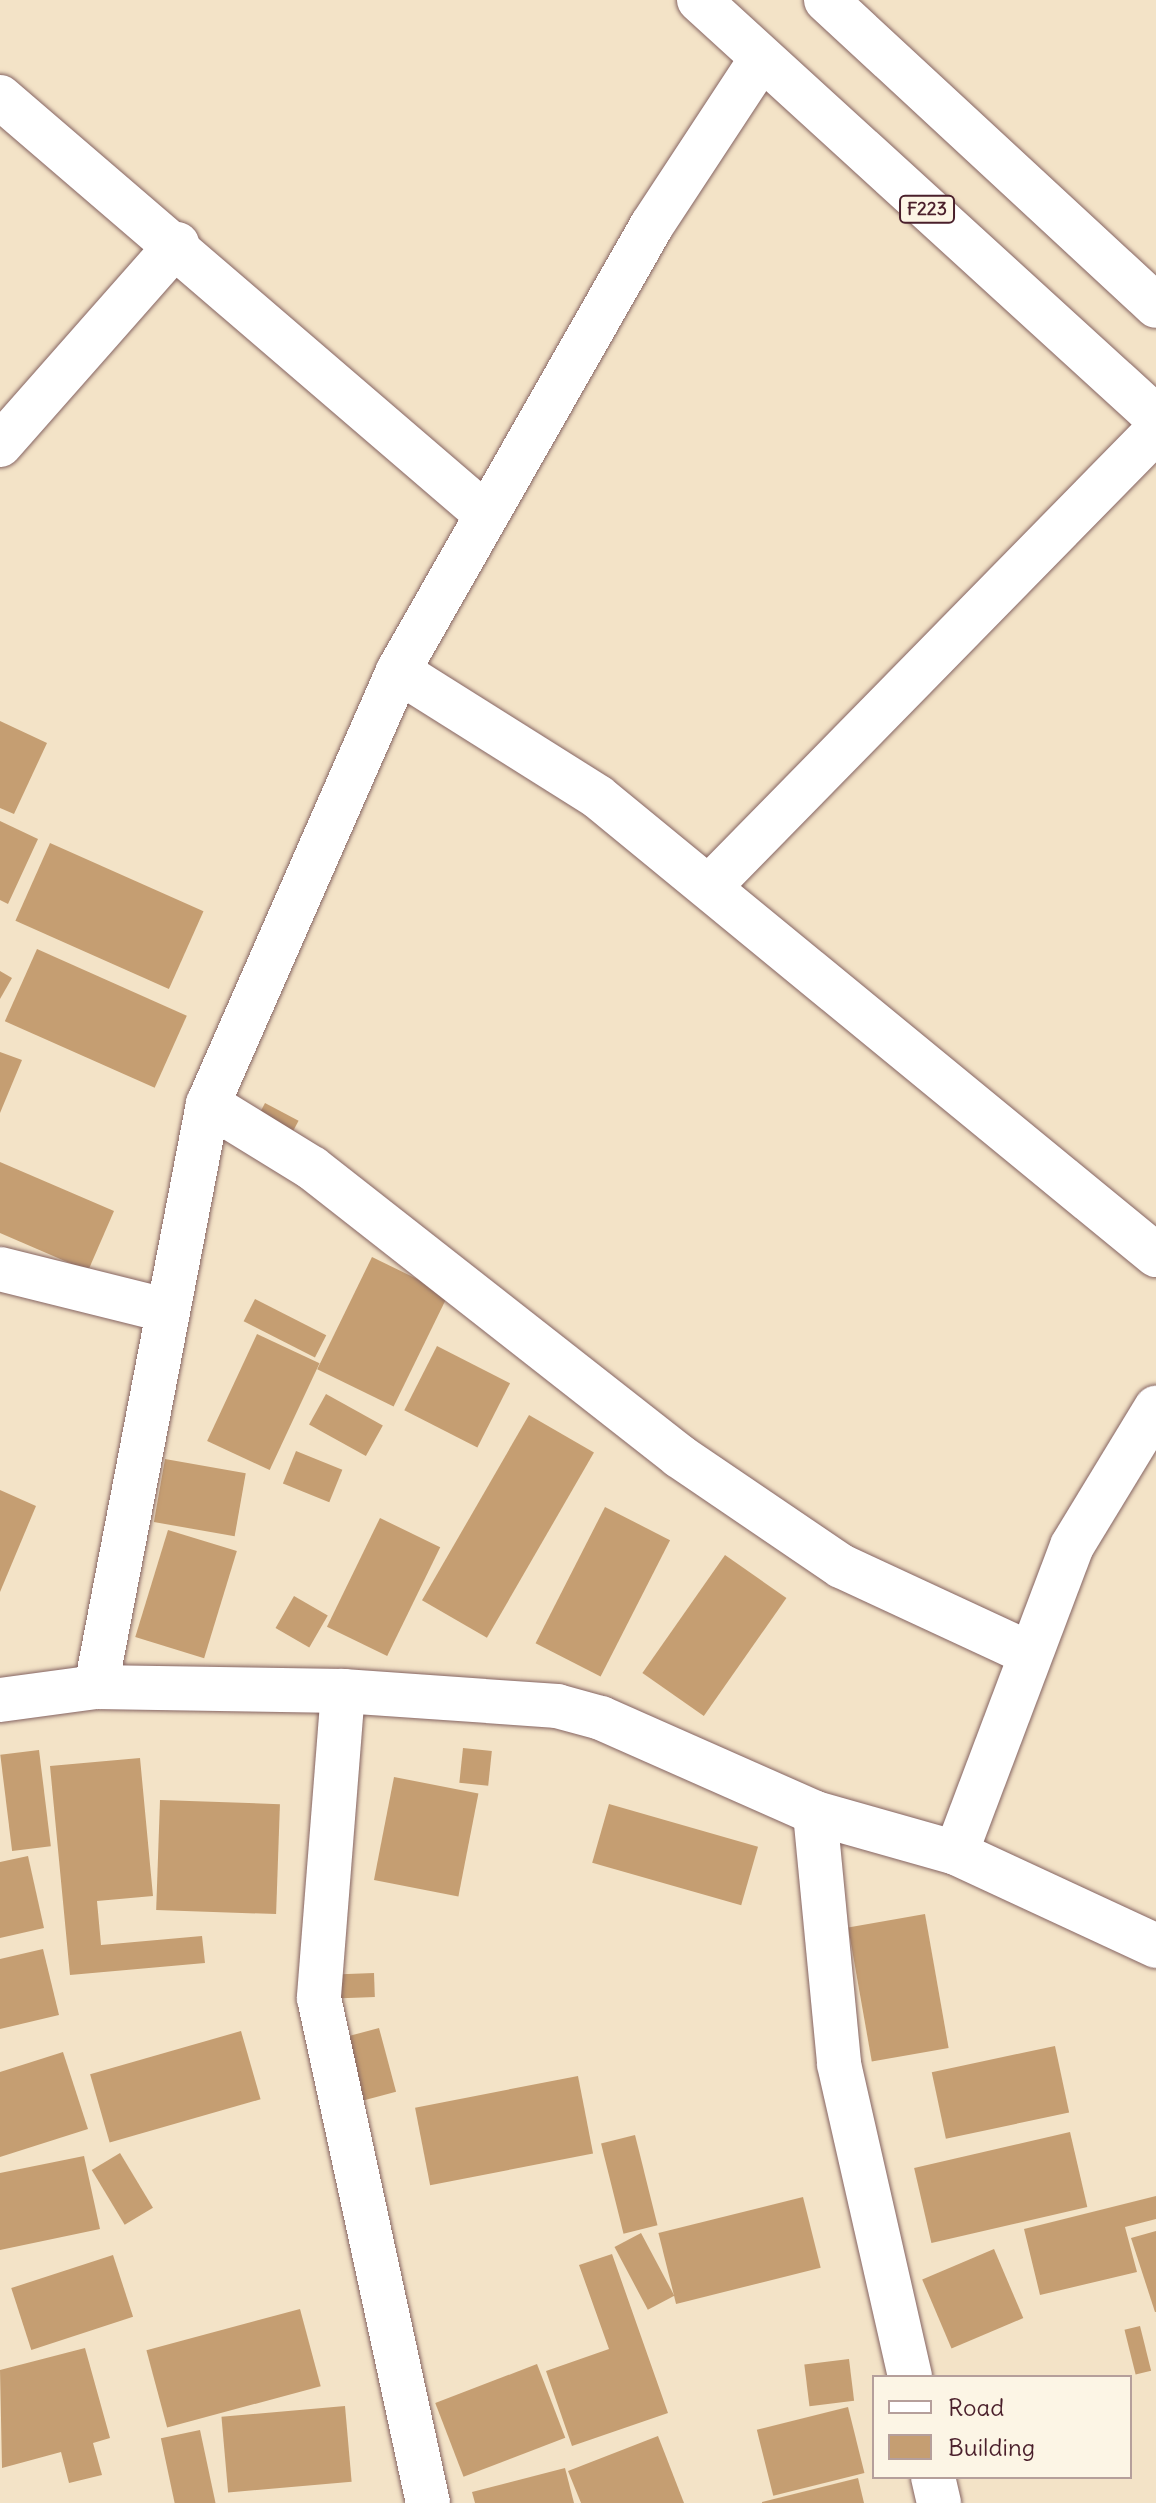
<!DOCTYPE html>
<style>
body{margin:0}
#map{position:relative;width:1156px;height:2503px;overflow:hidden;background:#f3e3c7;font-family:Delius,sans-serif}
div>[style]{position:absolute}
[style*='--x']{left:calc(var(--x)*1px);top:calc(var(--y)*1px);width:calc(var(--w)*1px);rotate:calc(var(--a)*1deg)}
.building>*{inset:0;background:#c59e72;transform-origin:0 0}
.roads{filter:drop-shadow(0 0 2px #856462) drop-shadow(0 0 2px #856462)}
.minor>*{height:44px;margin:-22px;padding:0 22px;transform-origin:22px;border-radius:22px;background:#fff}
.primary>*{height:44px;margin:-22px;padding:0 22px;transform-origin:22px;border-radius:22px;background:#fff}
span{translate:-50% -50%;white-space:nowrap;text-align:center;line-height:1.15;-webkit-text-stroke:7px #fcf5e5;paint-order:stroke}
.shield-label span{padding:2px 6px;background:#fcf5e5;border:2px solid;border-radius:6px;-webkit-text-stroke-width:0}
.shield-label{font-size:18px;color:#4a1f2b;font-weight:700}
.legend{position:absolute;left:872px;top:2375px;width:260px;height:104px;box-sizing:border-box;background:#fcf5e5;border:2px solid #b59f9b;margin:0;padding:10px 14px;list-style:none;font-size:24px;color:#4a1f2b}
.legend li{display:flex;align-items:center;gap:16px;height:40px}
.legend b{width:40px;border:2px solid #b59f9b}
</style>
<div id="map">
<div class="building">
<div style="clip-path:polygon(0 721px,47px 743px,14px 814px,0 808px)"></div>
<div style="clip-path:polygon(0 821px,38px 839px,8px 904px,0 900px)"></div>
<div style="left:50px;top:843px;width:168px;height:85px;rotate:24deg"></div>
<div style="left:37px;top:949px;width:164px;height:79px;rotate:24deg"></div>
<div style="clip-path:polygon(0 971px,12px 978px,0 999px)"></div>
<div style="clip-path:polygon(0 1052px,22px 1060px,0 1113px)"></div>
<div style="left:265px;top:1103px;width:38px;height:30px;rotate:28deg"></div>
<div style="clip-path:polygon(0 1162px,114px 1211px,88px 1271px,0 1233px)"></div>
<div style="left:372px;top:1257px;width:85px;height:125px;rotate:26deg"></div>
<div style="left:255px;top:1299px;width:80px;height:25px;rotate:27deg"></div>
<div style="left:257px;top:1334px;width:69px;height:118px;rotate:25deg"></div>
<div style="left:437px;top:1346px;width:82px;height:72px;rotate:27deg"></div>
<div style="left:326px;top:1394px;width:65px;height:35px;rotate:29deg"></div>
<div style="left:529px;top:1415px;width:75px;height:214px;rotate:30deg"></div>
<div style="left:296px;top:1451px;width:50px;height:35px;rotate:22deg"></div>
<div style="left:165px;top:1459px;width:82px;height:64px;rotate:10deg"></div>
<div style="clip-path:polygon(0 1490px,36px 1506px,0 1592px)"></div>
<div style="left:605px;top:1507px;width:73px;height:153px;rotate:27deg"></div>
<div style="left:380px;top:1518px;width:67px;height:121px;rotate:26deg"></div>
<div style="left:168px;top:1530px;width:72px;height:112px;rotate:17deg"></div>
<div style="left:725px;top:1555px;width:75px;height:144px;rotate:35deg"></div>
<div style="left:294px;top:1596px;width:39px;height:37px;rotate:30deg"></div>
<div style="left:463px;top:1748px;width:29px;height:35px;rotate:6deg"></div>
<div style="left:39px;top:1750px;width:97px;height:39px;rotate:83deg"></div>
<div style="clip-path:polygon(140px 1758px,153px 1896px,97px 1901px,101px 1945px,202px 1936px,205px 1963px,70px 1975px,50px 1766px)"></div>
<div style="left:394px;top:1777px;width:86px;height:105px;rotate:11deg"></div>
<div style="left:160px;top:1800px;width:120px;height:110px;rotate:2deg"></div>
<div style="left:609px;top:1804px;width:155px;height:61px;rotate:16deg"></div>
<div style="clip-path:polygon(28px 1856px,44px 1928px,0 1938px,0 1862px)"></div>
<div style="left:925px;top:1914px;width:136px;height:78px;rotate:80deg"></div>
<div style="clip-path:polygon(43px 1949px,59px 2015px,0 2029px,0 1959px)"></div>
<div style="left:374px;top:1973px;width:24px;height:40px;rotate:88deg"></div>
<div style="left:379px;top:2028px;width:66px;height:35px;rotate:75deg"></div>
<div style="left:241px;top:2031px;width:71px;height:157px;rotate:74deg"></div>
<div style="left:1055px;top:2046px;width:68px;height:126px;rotate:78deg"></div>
<div style="clip-path:polygon(63px 2052px,88px 2129px,0 2157px,0 2072px)"></div>
<div style="left:578px;top:2076px;width:79px;height:166px;rotate:79deg"></div>
<div style="left:1070px;top:2132px;width:77px;height:160px;rotate:77deg"></div>
<div style="left:635px;top:2135px;width:93px;height:35px;rotate:76deg"></div>
<div style="left:120px;top:2153px;width:64px;height:33px;rotate:59deg"></div>
<div style="clip-path:polygon(84px 2156px,100px 2229px,0 2250px,0 2173px)"></div>
<div style="clip-path:polygon(1156px 2196px,1156px 2219px,1125px 2227px,1137px 2272px,1040px 2295px,1024px 2229px)"></div>
<div style="left:803px;top:2197px;width:73px;height:149px;rotate:76deg"></div>
<div style="clip-path:polygon(1156px 2231px,1156px 2312px,1155px 2312px,1131px 2238px)"></div>
<div style="left:641px;top:2233px;width:71px;height:30px;rotate:62deg"></div>
<div style="left:994px;top:2249px;width:75px;height:78px;rotate:67deg"></div>
<div style="clip-path:polygon(612px 2254px,668px 2413px,572px 2446px,546px 2371px,609px 2349px,579px 2265px)"></div>
<div style="left:113px;top:2255px;width:65px;height:107px;rotate:72deg"></div>
<div style="left:300px;top:2309px;width:80px;height:159px;rotate:75deg"></div>
<div style="left:1140px;top:2326px;width:46px;height:16px;rotate:76deg"></div>
<div style="clip-path:polygon(85px 2348px,110px 2438px,93px 2443px,102px 2475px,69px 2483px,61px 2452px,2px 2468px,0 2370px)"></div>
<div style="left:849px;top:2359px;width:42px;height:45px;rotate:83deg"></div>
<div style="left:537px;top:2364px;width:79px;height:109px;rotate:69deg"></div>
<div style="left:345px;top:2406px;width:76px;height:124px;rotate:85deg"></div>
<div style="left:848px;top:2407px;width:68px;height:94px;rotate:76deg"></div>
<div style="left:200px;top:2430px;width:75px;height:40px;rotate:78deg"></div>
<div style="clip-path:polygon(658px 2436px,684px 2503px,581px 2503px,568px 2471px)"></div>
<div style="clip-path:polygon(565px 2468px,574px 2503px,475px 2503px,472px 2492px)"></div>
<div style="clip-path:polygon(858px 2478px,864px 2503px,762px 2503px,762px 2502px)"></div>
</div>
<div class="roads">
<div class="minor">
<div style="--x:0;--y:97;--w:637;--a:40.67"></div>
<div style="--x:0;--y:445;--w:268;--a:-48.6"></div>
<div style="--x:398;--y:671;--w:236;--a:32.2"></div>
<div style="--x:598;--y:797;--w:722;--a:39.38"></div>
<div style="--x:710;--y:886;--w:637;--a:-45.57"></div>
<div style="--x:208;--y:1104;--w:122;--a:31.6"></div>
<div style="--x:312;--y:1168;--w:467;--a:38.1"></div>
<div style="--x:679;--y:1456;--w:196;--a:34.2"></div>
<div style="--x:841;--y:1566;--w:206;--a:24.9"></div>
<div style="--x:0;--y:1269;--w:170;--a:14"></div>
<div style="--x:96;--y:1687;--w:594;--a:-79.13"></div>
<div style="--x:208;--y:1104;--w:473;--a:-66.3"></div>
<div style="--x:398;--y:671;--w:513;--a:-60.34"></div>
<div style="--x:652;--y:225;--w:199;--a:-56.7"></div>
<div style="--x:343;--y:1691;--w:308;--a:94.5"></div>
<div style="--x:319;--y:1998;--w:517;--a:77.82"></div>
<div style="--x:0;--y:1700;--w:97;--a:-7.7"></div>
<div style="--x:96;--y:1687;--w:247;--a:0.9"></div>
<div style="--x:343;--y:1691;--w:215;--a:4"></div>
<div style="--x:557;--y:1706;--w:46;--a:15.3"></div>
<div style="--x:601;--y:1718;--w:234;--a:23.9"></div>
<div style="--x:815;--y:1813;--w:147;--a:15.8"></div>
<div style="--x:956;--y:1853;--w:221;--a:24.9"></div>
<div style="--x:815;--y:1813;--w:252;--a:84.5"></div>
<div style="--x:839;--y:2064;--w:321;--a:77.2"></div>
<div style="--x:956;--y:1853;--w:328;--a:-69.3"></div>
<div style="--x:1072;--y:1546;--w:162;--a:-58.7"></div>
<div style="--x:933;--y:2477;--w:27;--a:77"></div>
</div>
<div class="primary">
<div style="--x:699;--y:0;--w:619;--a:42.38"></div>
<div style="--x:826;--y:0;--w:450;--a:42.8"></div>
</div>
</div>
<div class="shield-label">
<span style="left:927px;top:209px">F223</span>
</div>
<ul class="legend">
<li><b style="height:10px;background:#fff"></b>Road</li>
<li><b style="height:22px;background:#c59e72"></b>Building</li>
</ul>
</div>
